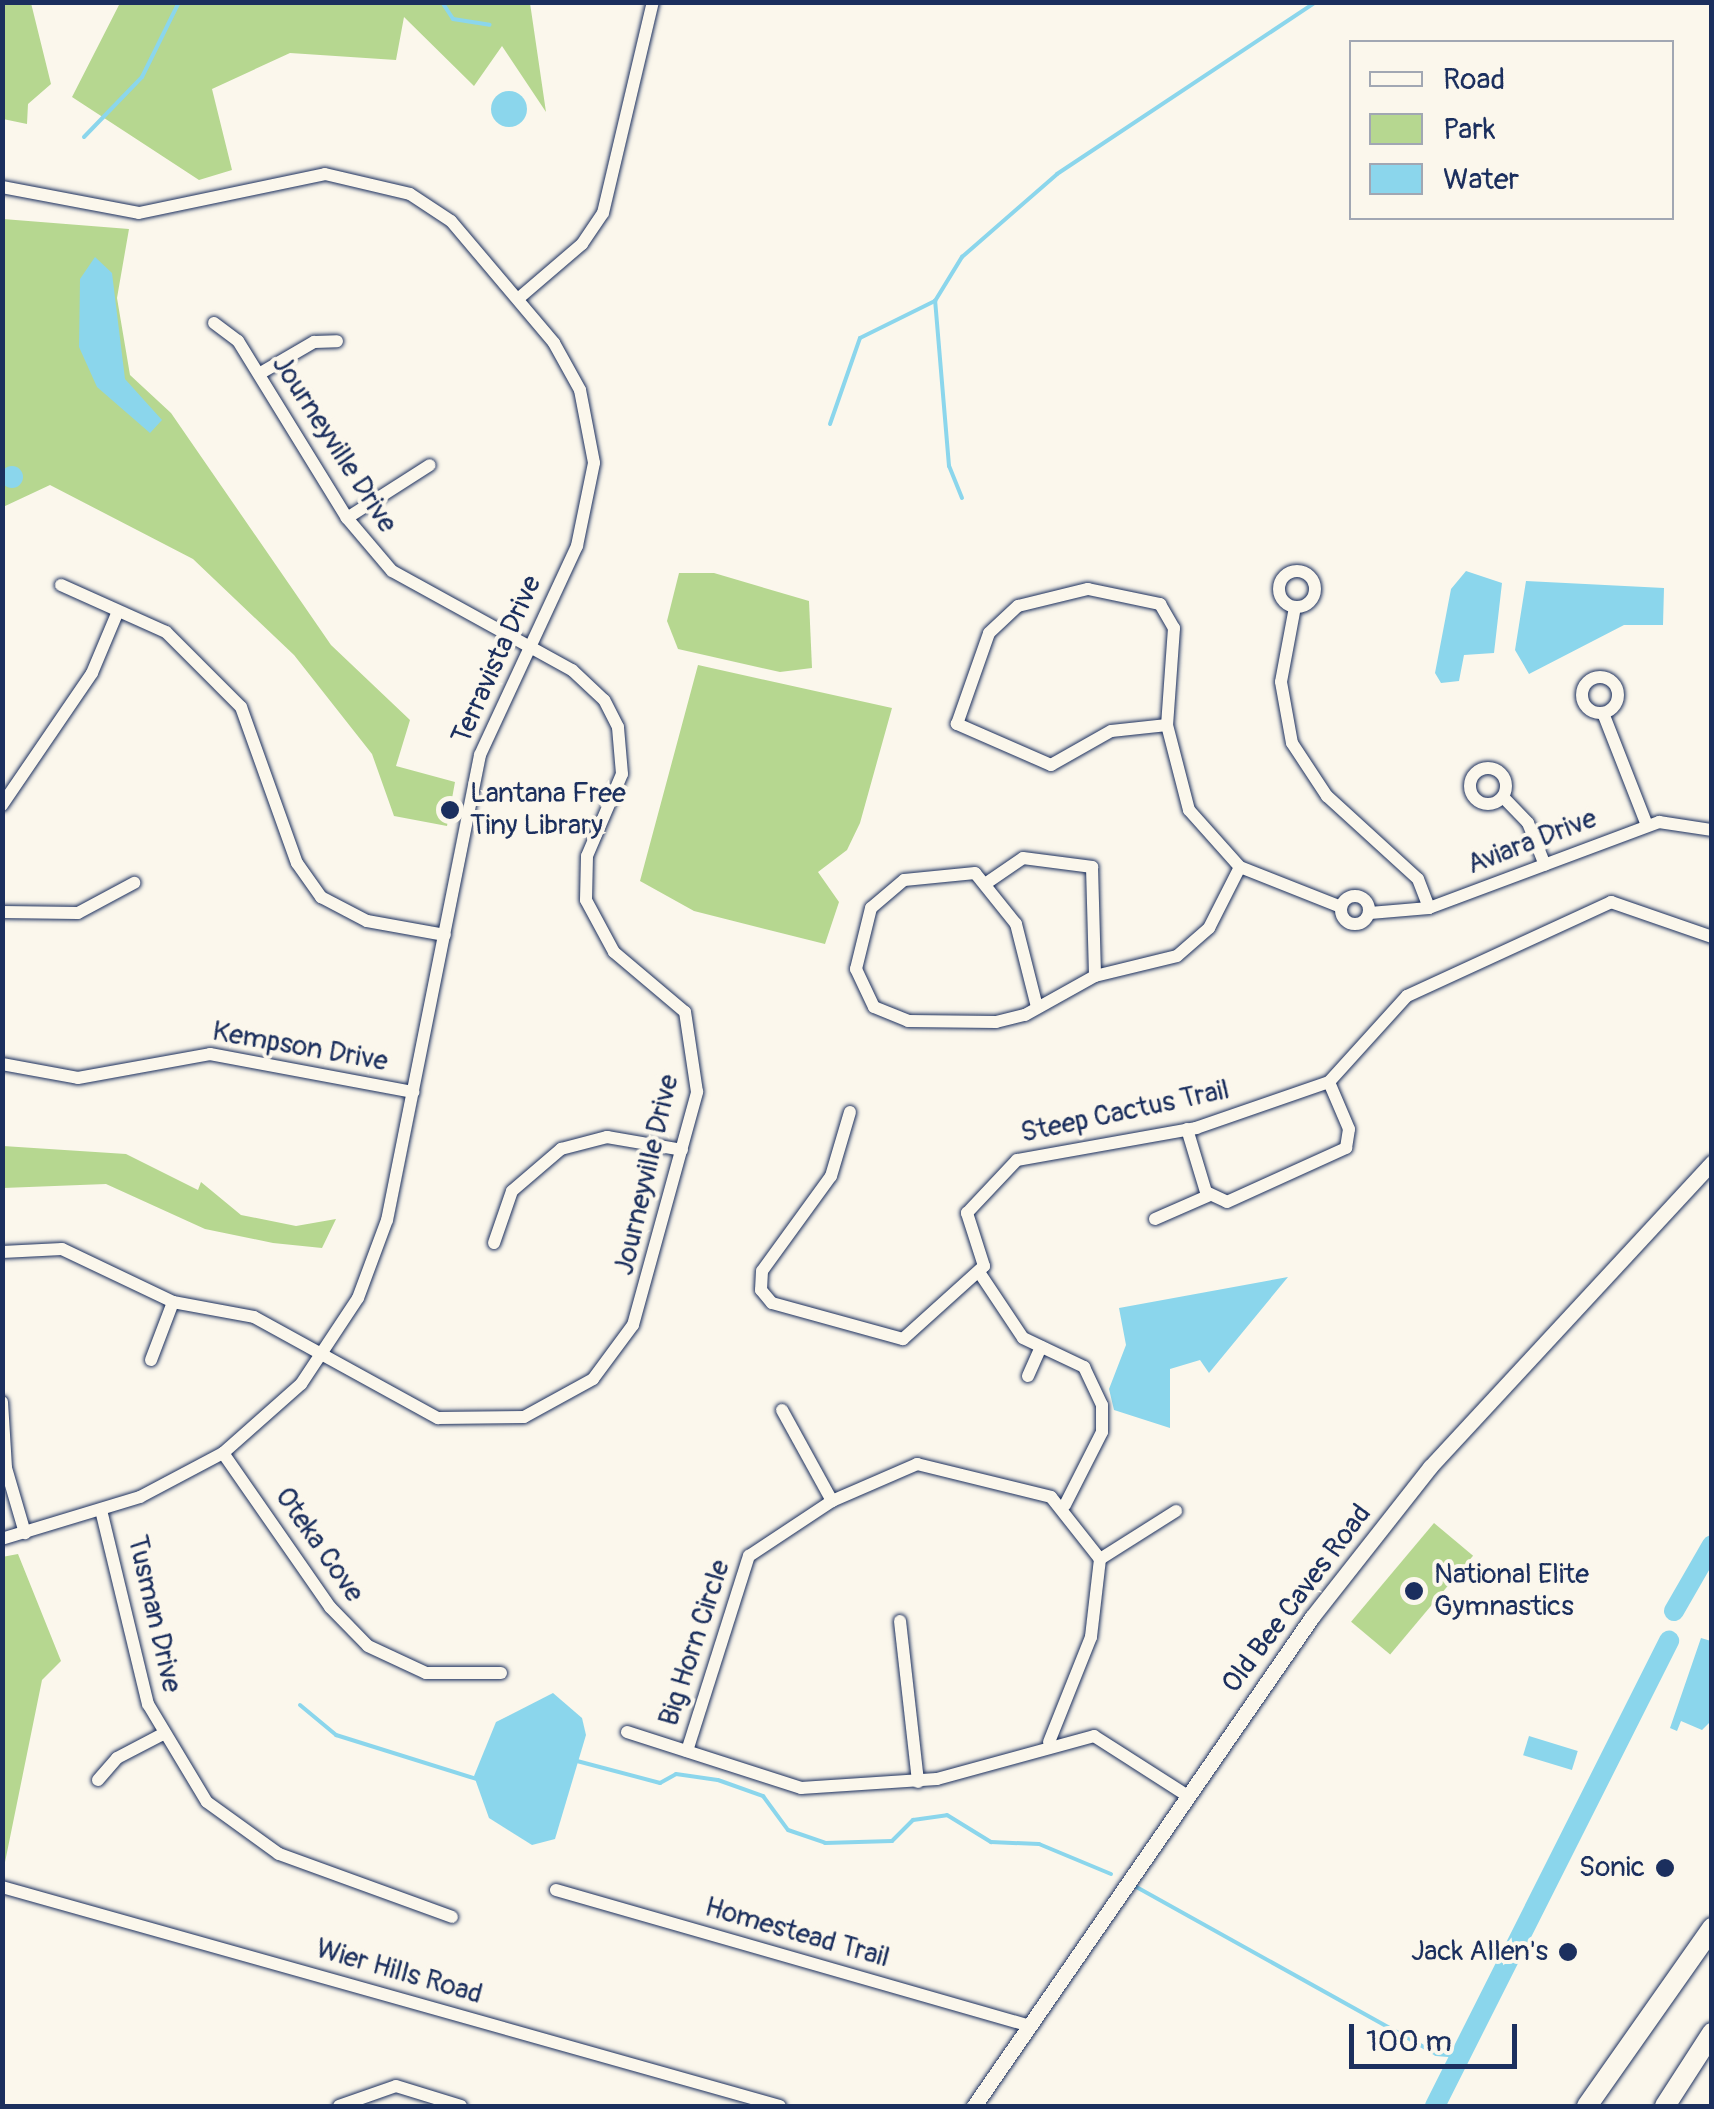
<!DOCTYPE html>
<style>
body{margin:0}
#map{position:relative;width:1714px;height:2109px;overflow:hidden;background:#fbf7ec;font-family:Pangolin,sans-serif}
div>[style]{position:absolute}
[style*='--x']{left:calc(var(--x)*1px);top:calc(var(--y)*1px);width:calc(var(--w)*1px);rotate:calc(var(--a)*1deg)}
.green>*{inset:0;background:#b6d790;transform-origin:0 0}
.water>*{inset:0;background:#8bd6ec;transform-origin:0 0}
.round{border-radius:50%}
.stream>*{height:4px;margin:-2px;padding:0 2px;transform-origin:2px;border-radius:2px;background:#8bd6ec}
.river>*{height:20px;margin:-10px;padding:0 10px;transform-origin:10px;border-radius:10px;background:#8bd6ec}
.roads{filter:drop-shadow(0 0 2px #1b2f5e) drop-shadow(0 0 2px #1b2f5e)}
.minor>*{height:12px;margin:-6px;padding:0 6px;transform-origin:6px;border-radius:6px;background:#fbf7ec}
.minor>.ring{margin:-6px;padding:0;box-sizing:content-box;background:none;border:12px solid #fbf7ec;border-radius:50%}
.tertiary>*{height:15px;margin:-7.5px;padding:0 7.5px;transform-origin:7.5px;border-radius:7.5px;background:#fbf7ec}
.primary>*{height:20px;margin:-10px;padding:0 10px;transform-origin:10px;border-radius:10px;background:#fbf7ec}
.dots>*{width:28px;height:28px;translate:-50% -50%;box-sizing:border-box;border:5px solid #fbf7ec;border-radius:50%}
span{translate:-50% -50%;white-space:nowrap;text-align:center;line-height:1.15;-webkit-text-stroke:8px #fbf7ec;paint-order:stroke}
.street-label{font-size:28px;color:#1b2f5e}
.poi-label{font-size:28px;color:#1b2f5e}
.left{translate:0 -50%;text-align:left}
.right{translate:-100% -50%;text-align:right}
.frame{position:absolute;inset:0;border:5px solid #1b2f5e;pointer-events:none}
.legend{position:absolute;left:1349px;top:40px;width:325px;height:180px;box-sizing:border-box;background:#fbf7ec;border:2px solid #a1a7b3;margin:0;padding:12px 18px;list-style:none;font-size:30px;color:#1b2f5e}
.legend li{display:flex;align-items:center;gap:20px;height:50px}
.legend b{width:50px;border:2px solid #a1a7b3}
.scale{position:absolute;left:1349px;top:2024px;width:168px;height:45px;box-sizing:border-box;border:5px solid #1b2f5e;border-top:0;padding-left:12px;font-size:30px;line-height:35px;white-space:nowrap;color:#1b2f5e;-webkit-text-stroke:8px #fbf7ec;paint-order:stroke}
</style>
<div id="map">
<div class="green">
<div style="clip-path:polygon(2px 3px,31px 3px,51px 84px,28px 104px,27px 124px,3px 119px)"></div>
<div style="clip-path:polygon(530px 3px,546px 112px,502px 46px,474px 86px,404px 17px,396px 60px,290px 53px,212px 89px,232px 170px,199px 180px,72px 97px,120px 3px)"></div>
<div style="clip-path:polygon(3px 219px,129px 229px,117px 298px,130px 375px,171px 413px,331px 645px,410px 720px,396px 766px,455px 782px,447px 826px,394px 816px,372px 754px,294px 655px,193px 559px,50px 485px,3px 507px)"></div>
<div style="clip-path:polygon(679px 573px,714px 573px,809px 601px,812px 668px,780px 672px,678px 649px,667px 621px)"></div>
<div style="clip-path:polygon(698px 665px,892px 708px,860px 823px,847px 850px,818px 872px,839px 902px,825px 944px,694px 911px,640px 881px)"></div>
<div style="clip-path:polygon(3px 1146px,126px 1154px,198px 1190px,201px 1182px,241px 1215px,296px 1226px,336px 1219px,322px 1248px,273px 1243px,205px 1229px,106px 1184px,3px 1188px)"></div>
<div style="left:1434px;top:1523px;width:51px;height:129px;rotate:40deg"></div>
<div style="clip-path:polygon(18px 1554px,61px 1661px,42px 1680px,3px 1872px,2px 1557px)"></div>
</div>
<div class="water">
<div class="round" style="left:491px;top:91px;width:36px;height:36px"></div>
<div style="clip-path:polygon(95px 257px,112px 273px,125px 379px,162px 420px,150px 433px,97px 387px,79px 347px,80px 279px)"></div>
<div class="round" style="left:1px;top:466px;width:22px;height:22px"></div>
<div style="clip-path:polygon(1466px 571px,1502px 583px,1494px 653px,1464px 655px,1459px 681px,1441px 683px,1435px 673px,1451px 589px)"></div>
<div style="clip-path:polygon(1526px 581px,1664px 588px,1663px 625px,1624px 625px,1529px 674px,1515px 650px)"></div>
<div style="clip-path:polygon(1288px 1277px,1209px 1373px,1200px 1360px,1170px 1369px,1170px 1428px,1114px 1410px,1109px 1389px,1126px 1345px,1119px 1308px)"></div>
<div style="clip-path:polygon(1701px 1638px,1711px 1641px,1711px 1721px,1702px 1730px,1681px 1721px,1677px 1731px,1670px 1728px)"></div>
<div style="clip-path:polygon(553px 1693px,582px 1718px,586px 1735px,555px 1839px,532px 1845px,489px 1818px,474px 1776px,496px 1722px)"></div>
<div style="left:1529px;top:1736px;width:51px;height:20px;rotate:17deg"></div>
</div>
<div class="stream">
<div style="--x:442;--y:2;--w:20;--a:57"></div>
<div style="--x:453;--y:19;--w:37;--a:9"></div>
<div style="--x:84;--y:137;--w:83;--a:-46"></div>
<div style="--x:142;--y:77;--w:84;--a:-63.7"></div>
<div style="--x:830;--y:424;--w:91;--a:-70.8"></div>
<div style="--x:860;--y:338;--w:84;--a:-26.3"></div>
<div style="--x:962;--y:498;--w:35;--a:-112"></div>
<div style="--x:949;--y:466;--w:166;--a:-94.8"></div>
<div style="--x:935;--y:301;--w:52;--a:-58.5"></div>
<div style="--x:962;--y:257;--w:126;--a:-41.1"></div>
<div style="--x:1057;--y:174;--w:311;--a:-33.6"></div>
<div style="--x:300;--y:1705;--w:47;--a:39.8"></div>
<div style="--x:336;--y:1735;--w:147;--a:17.4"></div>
<div style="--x:577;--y:1761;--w:86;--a:14.8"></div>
<div style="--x:660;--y:1783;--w:18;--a:-29"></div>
<div style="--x:676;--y:1774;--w:42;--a:8.1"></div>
<div style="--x:718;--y:1780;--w:48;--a:19.6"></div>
<div style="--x:763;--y:1796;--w:42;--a:53.7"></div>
<div style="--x:788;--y:1830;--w:39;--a:19"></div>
<div style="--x:825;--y:1843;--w:67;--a:-1.7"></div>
<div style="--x:892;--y:1841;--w:30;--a:-45"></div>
<div style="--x:913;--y:1820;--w:34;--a:-8"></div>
<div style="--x:947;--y:1815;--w:52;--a:31.5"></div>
<div style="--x:991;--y:1842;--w:48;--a:2.4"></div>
<div style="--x:1039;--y:1844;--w:78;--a:22.6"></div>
<div style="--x:1131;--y:1884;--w:349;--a:29.1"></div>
<div style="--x:1436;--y:2054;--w:24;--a:5"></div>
</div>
<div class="river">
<div style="--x:1674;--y:1611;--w:76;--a:-60.1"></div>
<div style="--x:1435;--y:2106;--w:521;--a:-63.29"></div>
</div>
<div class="roads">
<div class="minor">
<div style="--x:2;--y:187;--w:139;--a:10.7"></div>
<div style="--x:139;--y:213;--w:190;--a:-11.8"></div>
<div style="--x:325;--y:174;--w:87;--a:13.2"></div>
<div style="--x:410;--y:194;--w:49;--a:33.4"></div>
<div style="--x:451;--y:221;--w:160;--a:49.8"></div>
<div style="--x:554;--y:343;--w:54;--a:61"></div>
<div style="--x:580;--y:390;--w:74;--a:79.1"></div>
<div style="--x:594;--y:463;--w:85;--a:101.6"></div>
<div style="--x:577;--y:546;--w:230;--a:114.9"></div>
<div style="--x:480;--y:755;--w:474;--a:101.3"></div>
<div style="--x:387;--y:1220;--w:83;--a:110.4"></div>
<div style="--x:358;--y:1298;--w:103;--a:123.5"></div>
<div style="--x:301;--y:1384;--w:104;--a:138.5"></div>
<div style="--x:223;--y:1453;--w:94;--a:152.1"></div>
<div style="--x:140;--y:1497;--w:144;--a:163.1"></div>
<div style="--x:519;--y:298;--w:83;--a:-40.6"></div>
<div style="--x:582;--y:244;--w:37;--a:-56"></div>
<div style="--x:603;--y:213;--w:217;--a:-76.7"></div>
<div style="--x:259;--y:374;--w:64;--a:-30.2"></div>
<div style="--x:314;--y:342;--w:23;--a:-2"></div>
<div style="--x:347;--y:518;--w:98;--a:-32.6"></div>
<div class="ring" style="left:1279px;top:571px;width:24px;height:24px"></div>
<div style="--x:61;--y:585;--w:115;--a:24.1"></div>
<div style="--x:166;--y:632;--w:106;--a:45"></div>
<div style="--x:241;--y:707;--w:166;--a:70.3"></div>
<div style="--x:297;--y:863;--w:42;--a:54.8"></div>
<div style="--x:321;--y:897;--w:52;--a:27.6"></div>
<div style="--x:367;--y:921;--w:79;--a:10.2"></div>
<div style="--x:1295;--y:607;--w:76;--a:100.6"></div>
<div style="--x:1281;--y:682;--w:62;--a:79.8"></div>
<div style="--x:1292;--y:743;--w:64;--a:56.6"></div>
<div style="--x:1327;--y:796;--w:123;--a:42.4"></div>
<div style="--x:1418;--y:879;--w:31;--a:69"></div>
<div class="ring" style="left:1582px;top:677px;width:24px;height:24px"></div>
<div style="--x:1603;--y:713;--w:120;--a:68.6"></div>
<div style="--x:1167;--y:725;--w:56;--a:173.9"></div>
<div style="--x:1111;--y:731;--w:69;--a:150.5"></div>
<div style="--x:1051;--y:765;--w:103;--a:-156.4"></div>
<div style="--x:957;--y:724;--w:96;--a:-70.6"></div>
<div style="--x:989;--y:633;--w:40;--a:-43"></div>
<div style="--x:1018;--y:606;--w:72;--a:-13.7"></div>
<div style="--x:1088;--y:589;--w:74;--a:11.8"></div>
<div style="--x:1160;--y:604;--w:28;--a:60"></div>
<div style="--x:1174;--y:628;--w:97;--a:94.1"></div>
<div style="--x:1167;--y:725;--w:88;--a:75.5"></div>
<div style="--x:1189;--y:810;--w:76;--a:48.2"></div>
<div style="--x:1240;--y:867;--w:109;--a:21.6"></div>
<div class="ring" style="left:1470px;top:768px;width:24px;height:24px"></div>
<div style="--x:1503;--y:797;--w:36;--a:46"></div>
<div style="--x:1528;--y:823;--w:45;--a:68"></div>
<div style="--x:2;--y:805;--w:160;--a:-55.7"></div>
<div style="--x:92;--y:673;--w:67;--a:-67.2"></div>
<div style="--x:988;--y:882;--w:42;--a:-34.4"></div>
<div style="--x:1023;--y:858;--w:70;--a:7.4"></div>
<div style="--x:1092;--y:867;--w:109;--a:88.4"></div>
<div class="ring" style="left:1341px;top:896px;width:16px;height:16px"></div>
<div style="--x:2;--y:912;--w:76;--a:0.8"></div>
<div style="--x:78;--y:913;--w:64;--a:-28.2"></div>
<div style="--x:1370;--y:913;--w:59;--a:-4.8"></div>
<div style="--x:1429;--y:908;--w:246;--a:-20.5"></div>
<div style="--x:1659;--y:822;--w:54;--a:8.6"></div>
<div style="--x:1037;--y:1007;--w:86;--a:-104.2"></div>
<div style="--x:1016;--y:924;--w:65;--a:-128.8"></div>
<div style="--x:975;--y:873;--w:71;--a:174.4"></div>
<div style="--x:904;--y:880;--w:43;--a:139.7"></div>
<div style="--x:871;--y:908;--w:63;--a:103.8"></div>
<div style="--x:856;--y:969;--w:42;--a:64.7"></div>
<div style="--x:874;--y:1007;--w:37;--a:22"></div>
<div style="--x:908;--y:1021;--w:88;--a:0.7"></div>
<div style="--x:996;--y:1022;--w:30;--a:-14"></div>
<div style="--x:1025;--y:1015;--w:80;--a:-29.1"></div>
<div style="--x:1095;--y:976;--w:84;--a:-13.7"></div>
<div style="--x:1177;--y:956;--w:43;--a:-41.2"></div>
<div style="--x:1209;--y:928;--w:68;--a:-63.1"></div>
<div style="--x:2;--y:1064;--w:77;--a:10.4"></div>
<div style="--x:78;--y:1078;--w:134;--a:-10.3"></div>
<div style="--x:210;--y:1054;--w:207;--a:10.6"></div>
<div style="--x:850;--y:1112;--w:67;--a:106.5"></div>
<div style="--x:831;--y:1176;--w:117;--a:126"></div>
<div style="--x:762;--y:1271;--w:19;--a:93"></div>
<div style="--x:761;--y:1290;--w:17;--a:50"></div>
<div style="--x:772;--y:1303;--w:136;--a:15.4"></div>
<div style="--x:903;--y:1339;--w:109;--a:-42"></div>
<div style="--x:984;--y:1266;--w:56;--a:-107.8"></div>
<div style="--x:967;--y:1213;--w:73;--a:-46.7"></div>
<div style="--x:1017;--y:1160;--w:182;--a:-10.1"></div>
<div style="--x:1196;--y:1128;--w:141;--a:-19.1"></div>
<div style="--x:1329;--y:1082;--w:116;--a:-47.8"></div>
<div style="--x:1407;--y:996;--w:225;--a:-24.7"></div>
<div style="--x:1611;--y:902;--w:107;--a:19.1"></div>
<div style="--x:1187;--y:1129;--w:66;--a:73.2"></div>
<div style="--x:1206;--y:1192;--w:23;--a:25"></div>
<div style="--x:1227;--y:1202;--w:131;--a:-24.4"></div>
<div style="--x:1346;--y:1148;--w:19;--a:-81"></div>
<div style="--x:1349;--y:1129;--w:51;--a:-113.1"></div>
<div style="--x:1155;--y:1219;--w:58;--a:-23.5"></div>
<div style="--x:494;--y:1243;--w:55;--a:-70.9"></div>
<div style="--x:512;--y:1191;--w:65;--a:-40.6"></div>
<div style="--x:561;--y:1149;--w:48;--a:-14.6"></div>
<div style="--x:607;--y:1137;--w:76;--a:9.8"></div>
<div style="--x:2;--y:1252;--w:60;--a:-2.9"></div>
<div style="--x:62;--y:1249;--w:123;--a:25.5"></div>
<div style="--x:173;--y:1302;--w:82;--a:10.5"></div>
<div style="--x:254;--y:1317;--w:210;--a:28.8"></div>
<div style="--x:438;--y:1418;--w:86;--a:-0.7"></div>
<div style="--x:524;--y:1417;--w:79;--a:-28.8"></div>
<div style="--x:593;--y:1379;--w:67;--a:-53.5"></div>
<div style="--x:633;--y:1325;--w:242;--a:-74.6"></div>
<div style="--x:697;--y:1092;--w:81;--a:-98.5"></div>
<div style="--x:685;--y:1012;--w:93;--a:-139.8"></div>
<div style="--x:614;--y:952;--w:59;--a:-118.3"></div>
<div style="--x:586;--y:900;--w:44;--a:-88.7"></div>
<div style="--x:587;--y:856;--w:89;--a:-66.9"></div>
<div style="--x:622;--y:774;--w:47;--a:-94.9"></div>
<div style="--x:618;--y:727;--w:30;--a:-117"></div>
<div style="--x:604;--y:700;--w:44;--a:-136.8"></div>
<div style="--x:572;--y:670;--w:205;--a:-151.2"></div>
<div style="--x:392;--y:571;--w:70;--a:-130.3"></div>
<div style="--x:347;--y:518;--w:208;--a:-121.6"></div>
<div style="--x:238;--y:341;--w:30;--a:-143"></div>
<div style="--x:979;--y:1272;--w:79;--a:56.3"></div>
<div style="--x:1023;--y:1338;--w:68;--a:25.4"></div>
<div style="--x:1084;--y:1367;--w:42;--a:64.7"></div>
<div style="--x:1102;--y:1405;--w:27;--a:90"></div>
<div style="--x:1102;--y:1432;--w:82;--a:116.9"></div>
<div style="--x:151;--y:1360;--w:62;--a:-69.2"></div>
<div style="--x:1028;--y:1376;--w:32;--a:-66"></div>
<div style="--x:2;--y:1402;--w:66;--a:86.5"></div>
<div style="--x:6;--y:1468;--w:68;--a:73.7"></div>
<div style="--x:782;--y:1410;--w:104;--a:61.2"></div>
<div style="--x:223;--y:1453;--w:188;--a:55.2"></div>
<div style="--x:330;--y:1607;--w:54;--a:45.7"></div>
<div style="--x:368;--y:1646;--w:64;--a:25"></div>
<div style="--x:426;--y:1673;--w:75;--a:0"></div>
<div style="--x:101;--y:1510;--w:200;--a:76.4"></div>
<div style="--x:148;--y:1704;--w:114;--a:59"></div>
<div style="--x:207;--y:1802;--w:89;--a:35.8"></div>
<div style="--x:279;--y:1854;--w:184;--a:20"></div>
<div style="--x:1100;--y:1559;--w:90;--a:-32.3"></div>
<div style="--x:900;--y:1621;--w:162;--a:83.6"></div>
<div style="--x:627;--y:1732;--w:183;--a:17.8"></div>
<div style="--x:801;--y:1788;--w:136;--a:-3.8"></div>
<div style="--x:937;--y:1779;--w:163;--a:-15.3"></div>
<div style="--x:1094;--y:1736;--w:106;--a:32.6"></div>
<div style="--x:687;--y:1751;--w:205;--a:-72.4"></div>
<div style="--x:749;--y:1556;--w:100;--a:-33.5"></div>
<div style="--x:832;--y:1501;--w:93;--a:-23.5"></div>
<div style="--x:917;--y:1464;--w:138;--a:13.8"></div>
<div style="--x:1051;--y:1497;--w:79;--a:51.7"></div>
<div style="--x:1100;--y:1559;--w:79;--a:96.6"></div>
<div style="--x:1091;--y:1637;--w:113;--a:111.8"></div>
<div style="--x:98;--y:1780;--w:29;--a:-49"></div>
<div style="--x:117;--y:1758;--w:50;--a:-27.6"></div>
<div style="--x:2;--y:1887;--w:808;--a:15.72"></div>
<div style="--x:556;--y:1890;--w:487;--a:16"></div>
<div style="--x:339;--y:2106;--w:60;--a:-19.3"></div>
<div style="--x:396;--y:2086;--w:68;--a:17.1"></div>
</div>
<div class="tertiary">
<div style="--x:974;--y:2106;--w:594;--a:-55.35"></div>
<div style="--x:1312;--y:1617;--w:191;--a:-51.8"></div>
<div style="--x:1430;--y:1467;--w:415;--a:-47.2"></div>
</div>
<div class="primary">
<div style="--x:1587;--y:2106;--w:218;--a:-54.9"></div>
<div style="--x:1665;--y:2106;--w:87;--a:-57.2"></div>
</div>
</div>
<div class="dots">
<div style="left:450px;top:810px;background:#1b2f5e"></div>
<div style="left:1414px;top:1591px;background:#1b2f5e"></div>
<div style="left:1665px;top:1868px;background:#1b2f5e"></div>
<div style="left:1568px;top:1952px;background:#1b2f5e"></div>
</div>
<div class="street-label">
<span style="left:334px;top:444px;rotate:57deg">Journeyville Drive</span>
<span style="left:497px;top:660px;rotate:-66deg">Terravista Drive</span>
<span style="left:1532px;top:842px;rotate:-21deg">Aviara Drive</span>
<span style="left:300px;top:1047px;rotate:10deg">Kempson Drive</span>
<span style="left:1125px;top:1112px;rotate:-12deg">Steep Cactus Trail</span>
<span style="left:647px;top:1175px;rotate:-77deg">Journeyville Drive</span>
<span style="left:319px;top:1545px;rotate:55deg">Oteka Cove</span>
<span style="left:1297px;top:1599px;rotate:-53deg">Old Bee Caves Road</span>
<span style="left:154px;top:1614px;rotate:77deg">Tusman Drive</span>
<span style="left:695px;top:1643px;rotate:-72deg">Big Horn Circle</span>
<span style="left:797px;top:1933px;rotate:16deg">Homestead Trail</span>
<span style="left:399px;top:1972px;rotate:16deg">Wier Hills Road</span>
</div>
<div class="poi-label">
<span class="left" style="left:470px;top:810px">Lantana Free<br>Tiny Library</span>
<span class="left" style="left:1434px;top:1591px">National Elite<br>Gymnastics</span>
<span class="right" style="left:1645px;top:1868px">Sonic</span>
<span class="right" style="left:1548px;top:1952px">Jack Allen's</span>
</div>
<div class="frame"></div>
<ul class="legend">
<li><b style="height:12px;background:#fbf7ec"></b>Road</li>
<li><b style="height:28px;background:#b6d790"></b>Park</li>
<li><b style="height:28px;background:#8bd6ec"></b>Water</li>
</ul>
<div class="scale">100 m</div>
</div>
